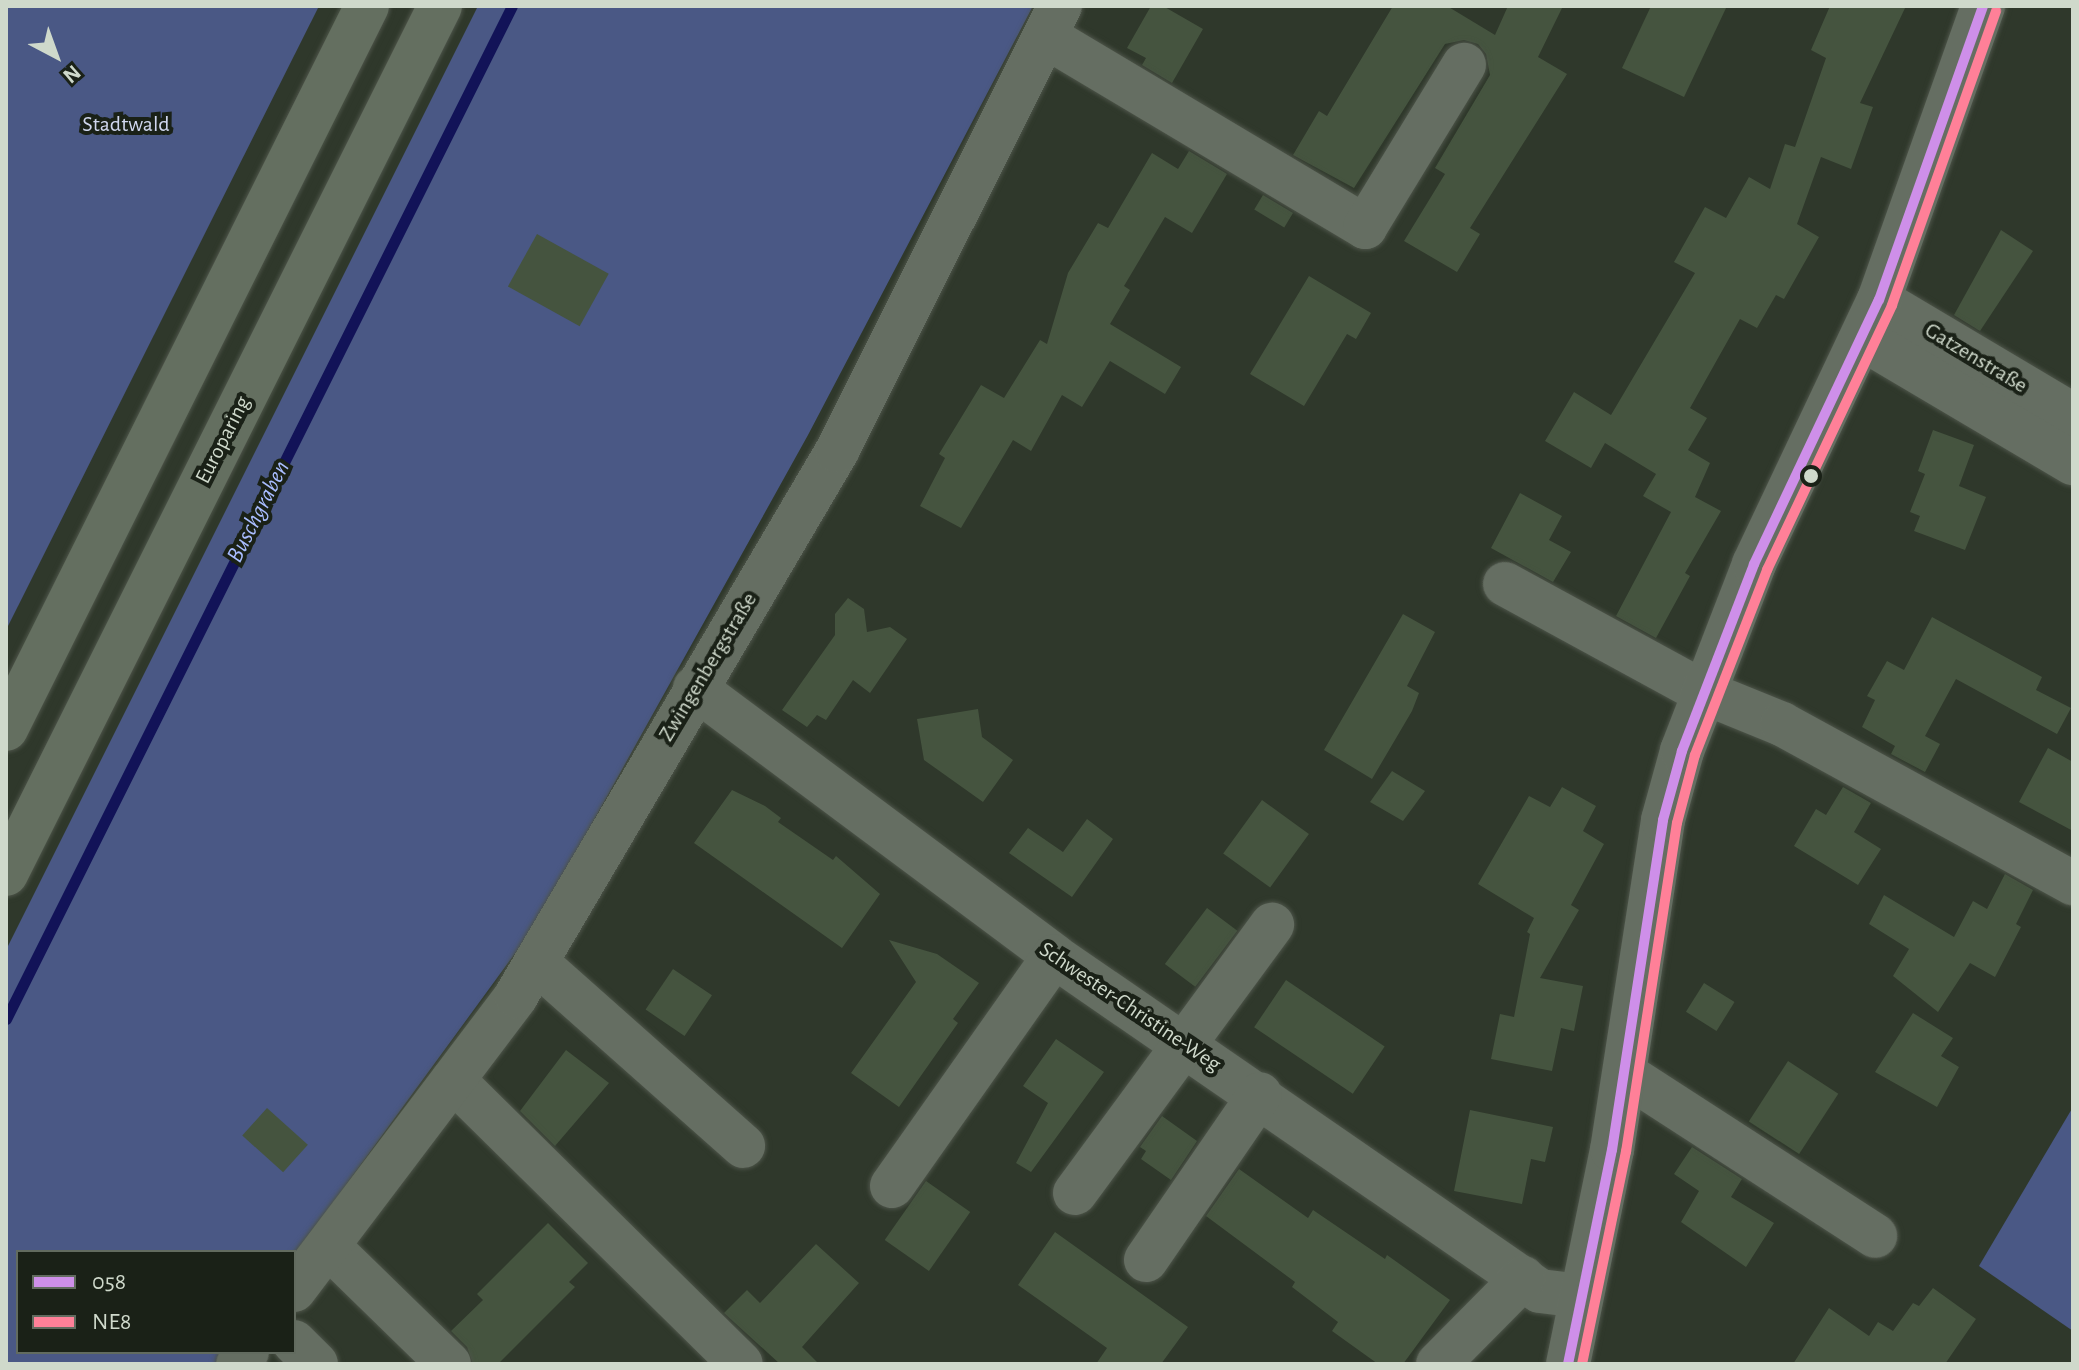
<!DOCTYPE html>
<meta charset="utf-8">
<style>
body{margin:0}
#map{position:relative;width:2079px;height:1370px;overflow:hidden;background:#2f382b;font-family:"Alegreya Sans",sans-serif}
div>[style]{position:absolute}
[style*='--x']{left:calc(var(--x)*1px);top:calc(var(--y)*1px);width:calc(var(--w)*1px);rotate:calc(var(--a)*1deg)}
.green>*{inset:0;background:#4a5885}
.stream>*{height:11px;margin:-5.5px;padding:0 5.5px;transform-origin:5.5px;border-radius:5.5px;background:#121358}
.building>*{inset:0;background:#45543f;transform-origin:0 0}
.roads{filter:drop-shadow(0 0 2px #4d5449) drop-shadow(0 0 2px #4d5449)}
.minor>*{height:44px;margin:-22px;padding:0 22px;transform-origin:22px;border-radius:22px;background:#656e62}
.major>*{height:44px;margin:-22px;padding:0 22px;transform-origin:22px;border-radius:22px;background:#646f60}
.bus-1>*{height:10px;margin:-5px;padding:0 5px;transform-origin:5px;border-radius:5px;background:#ce8fe9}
.bus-2>*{height:10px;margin:-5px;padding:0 5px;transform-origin:5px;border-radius:5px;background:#ff8098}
.dots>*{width:22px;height:22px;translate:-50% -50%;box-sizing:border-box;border:4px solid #1a2117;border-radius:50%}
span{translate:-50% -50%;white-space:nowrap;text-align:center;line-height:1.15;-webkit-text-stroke:8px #1a2117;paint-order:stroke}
.park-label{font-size:22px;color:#d1d8ef}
.street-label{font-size:22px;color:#cfd9cb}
.water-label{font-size:24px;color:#a9bdff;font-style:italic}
.frame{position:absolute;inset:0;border:8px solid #cfd9cb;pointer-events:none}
.legend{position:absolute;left:16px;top:1250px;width:280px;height:104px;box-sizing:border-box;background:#1a2117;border:2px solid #626b5f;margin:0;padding:10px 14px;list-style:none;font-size:24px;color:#cfd9cb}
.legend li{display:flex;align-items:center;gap:16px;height:40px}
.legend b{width:40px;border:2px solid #626b5f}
.north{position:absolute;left:16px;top:16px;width:80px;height:80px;-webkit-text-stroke:6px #1a2117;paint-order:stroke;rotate:139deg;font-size:22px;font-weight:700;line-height:32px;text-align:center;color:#cfd9cb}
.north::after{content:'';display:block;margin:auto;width:28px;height:36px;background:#cfd9cb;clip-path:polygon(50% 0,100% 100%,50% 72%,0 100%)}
</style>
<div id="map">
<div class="green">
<div style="clip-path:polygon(6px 6px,319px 6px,6px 630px)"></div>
<div style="clip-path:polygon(478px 6px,1033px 6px,808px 435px,535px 926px,294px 1256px,18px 1252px,18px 1352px,225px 1352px,217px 1364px,6px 1364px,6px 950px)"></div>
<div style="clip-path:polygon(2073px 1107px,2073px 1331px,1979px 1266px)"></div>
</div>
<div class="stream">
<div style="--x:6;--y:1019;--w:1132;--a:-63.46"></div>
</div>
<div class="building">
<div style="clip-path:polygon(1151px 6px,1163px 6px,1203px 29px,1172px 83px,1142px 65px,1146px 58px,1127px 48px)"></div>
<div style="clip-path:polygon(1393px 6px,1447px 6px,1495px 35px,1508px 6px,1563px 6px,1538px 57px,1567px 74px,1470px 228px,1480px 234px,1457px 272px,1404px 241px,1445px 174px,1435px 168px,1490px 75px,1486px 54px,1478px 44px,1464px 40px,1445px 44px,1354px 188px,1293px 155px,1319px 111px,1327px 116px)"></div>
<div style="clip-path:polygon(1651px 6px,1727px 6px,1684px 97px,1622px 68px)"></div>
<div style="clip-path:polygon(1830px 6px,1906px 6px,1860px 103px,1873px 107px,1851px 169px,1821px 157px,1797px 224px,1819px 237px,1784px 299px,1776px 295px,1757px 328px,1740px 319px,1690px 408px,1707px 418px,1688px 450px,1710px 463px,1695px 497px,1721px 511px,1685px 573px,1690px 576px,1656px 638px,1616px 616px,1671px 512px,1643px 496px,1656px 474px,1605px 443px,1591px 468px,1545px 441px,1574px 392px,1611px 415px,1695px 273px,1674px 262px,1705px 207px,1726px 218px,1749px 177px,1770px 189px,1785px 144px,1795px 147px,1826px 58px,1811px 50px)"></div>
<div style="clip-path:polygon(1189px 151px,1227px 174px,1192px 233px,1165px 217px,1124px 286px,1130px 290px,1110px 324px,1181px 367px,1165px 394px,1110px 361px,1082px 407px,1062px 395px,1031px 451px,1013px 440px,961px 528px,920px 506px,945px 458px,939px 454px,981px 385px,1004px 398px,1040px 340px,1047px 344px,1068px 273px,1098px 223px,1108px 228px,1152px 153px,1178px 169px)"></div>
<div style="left:1263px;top:195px;width:35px;height:17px;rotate:31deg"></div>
<div style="clip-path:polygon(2001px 230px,2033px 251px,1980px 331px,1954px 315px)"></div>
<div style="left:537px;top:234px;width:82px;height:60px;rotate:29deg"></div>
<div style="clip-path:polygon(1309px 276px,1371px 313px,1356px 339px,1347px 334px,1304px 406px,1250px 374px)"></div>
<div style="clip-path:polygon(1933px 430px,1974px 445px,1959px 486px,1986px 497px,1965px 550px,1914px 531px,1920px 516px,1910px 512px,1925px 474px,1918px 471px)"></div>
<div style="clip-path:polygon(1520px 493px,1562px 516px,1549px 540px,1571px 552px,1553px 582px,1491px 548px)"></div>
<div style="clip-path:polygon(848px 598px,864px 609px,867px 632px,890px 627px,907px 639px,870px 693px,853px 680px,826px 720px,817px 715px,807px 727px,782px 710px,835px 635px,835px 614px)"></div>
<div style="clip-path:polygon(1403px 614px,1435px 632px,1407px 686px,1419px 693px,1412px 711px,1372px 779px,1324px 750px)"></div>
<div style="clip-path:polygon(1932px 617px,2042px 677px,2036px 690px,2071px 708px,2057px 734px,1956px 679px,1925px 736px,1940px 744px,1925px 772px,1891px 754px,1895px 746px,1862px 727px,1875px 700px,1867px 696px,1887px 661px,1904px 670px)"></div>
<div style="clip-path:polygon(978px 709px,982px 737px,1013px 760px,983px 802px,924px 760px,917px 719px)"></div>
<div style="clip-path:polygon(2048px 748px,2073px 762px,2073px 831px,2019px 802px)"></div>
<div style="clip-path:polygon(1392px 771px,1425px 791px,1403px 821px,1370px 802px)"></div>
<div style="clip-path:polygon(1562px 787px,1596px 806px,1583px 831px,1604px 844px,1571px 905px,1579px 910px,1540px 978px,1583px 986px,1574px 1031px,1561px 1028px,1552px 1071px,1491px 1059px,1500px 1014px,1514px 1017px,1530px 934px,1527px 932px,1534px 918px,1478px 884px,1529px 796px,1550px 807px)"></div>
<div style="clip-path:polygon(1843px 787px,1871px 803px,1854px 832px,1881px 849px,1858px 885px,1794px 846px,1816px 809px,1826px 815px)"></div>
<div style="clip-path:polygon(732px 790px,765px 806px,781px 818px,778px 822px,833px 860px,836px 856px,880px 894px,842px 948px,694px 843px)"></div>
<div style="left:1262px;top:800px;width:58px;height:66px;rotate:36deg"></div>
<div style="clip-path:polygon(1087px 819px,1113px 839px,1072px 897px,1009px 853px,1028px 828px,1063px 852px)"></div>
<div style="clip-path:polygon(2005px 874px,2033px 890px,2016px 924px,2021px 927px,1995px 977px,1970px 963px,1938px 1012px,1893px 976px,1909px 949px,1869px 924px,1884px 895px,1954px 937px,1973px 901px,1987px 909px)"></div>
<div style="left:1207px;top:908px;width:38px;height:70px;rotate:37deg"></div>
<div style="clip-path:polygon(889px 940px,937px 954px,979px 983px,953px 1019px,958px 1023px,899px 1107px,851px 1073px,916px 982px)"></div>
<div style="left:673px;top:969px;width:47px;height:49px;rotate:34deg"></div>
<div style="left:1286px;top:980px;width:119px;height:57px;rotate:34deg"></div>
<div style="left:1704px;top:983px;width:36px;height:34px;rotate:32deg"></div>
<div style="clip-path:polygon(1913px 1013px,1953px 1038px,1941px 1056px,1959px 1067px,1937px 1107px,1875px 1072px)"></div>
<div style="clip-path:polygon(1056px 1039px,1104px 1072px,1031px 1172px,1016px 1163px,1048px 1103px,1023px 1086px)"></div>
<div style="clip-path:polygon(566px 1050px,609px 1083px,555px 1146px,520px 1111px)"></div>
<div style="left:1788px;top:1061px;width:60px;height:72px;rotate:33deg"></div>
<div style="left:267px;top:1108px;width:55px;height:37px;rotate:42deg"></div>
<div style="clip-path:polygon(1470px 1110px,1553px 1127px,1545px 1162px,1531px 1159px,1522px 1204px,1454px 1191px)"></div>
<div style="clip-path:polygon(1162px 1116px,1197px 1141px,1171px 1180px,1141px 1159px,1146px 1151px,1140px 1147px)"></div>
<div style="clip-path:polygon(1692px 1147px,1742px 1179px,1731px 1197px,1774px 1223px,1746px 1267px,1681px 1222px,1699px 1191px,1674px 1174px)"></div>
<div style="clip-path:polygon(1239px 1169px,1308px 1218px,1313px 1210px,1385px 1259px,1387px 1255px,1450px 1300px,1403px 1364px,1378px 1364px,1332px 1331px,1338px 1322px,1292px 1287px,1295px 1282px,1206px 1216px)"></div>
<div style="left:926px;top:1181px;width:54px;height:72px;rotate:35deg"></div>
<div style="clip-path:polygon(548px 1223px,588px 1263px,569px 1282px,575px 1287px,498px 1364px,473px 1364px,467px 1347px,451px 1331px,483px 1300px,477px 1294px)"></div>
<div style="clip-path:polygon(1055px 1232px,1188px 1327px,1161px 1364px,1096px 1364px,1107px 1348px,1018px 1285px)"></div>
<div style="clip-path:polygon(816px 1244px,859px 1283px,802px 1347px,819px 1364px,780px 1364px,724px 1313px,747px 1290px,760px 1303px)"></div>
<div style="clip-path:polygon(1933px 1288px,1976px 1319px,1945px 1364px,1793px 1364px,1829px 1308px,1869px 1336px,1878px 1322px,1893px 1331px,1913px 1303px,1919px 1306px)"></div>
</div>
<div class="roads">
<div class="minor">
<div style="--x:1045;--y:36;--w:373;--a:30.8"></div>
<div style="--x:1365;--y:227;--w:190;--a:-58.6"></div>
<div style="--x:1879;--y:300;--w:226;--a:30.7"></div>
<div style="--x:1863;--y:339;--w:244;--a:30.6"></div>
<div style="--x:1505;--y:584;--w:226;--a:28.6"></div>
<div style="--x:1703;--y:692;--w:85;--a:22.1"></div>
<div style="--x:1782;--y:724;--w:332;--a:28.7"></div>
<div style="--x:695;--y:688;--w:448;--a:36.7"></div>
<div style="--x:1054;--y:956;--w:590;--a:34.58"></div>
<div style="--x:1540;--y:1291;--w:40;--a:7.1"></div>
<div style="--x:536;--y:962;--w:277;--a:41.6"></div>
<div style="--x:1625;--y:1074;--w:298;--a:32.9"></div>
<div style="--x:453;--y:1080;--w:404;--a:44.6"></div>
<div style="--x:892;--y:1186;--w:281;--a:-54.8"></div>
<div style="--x:1075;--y:1193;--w:333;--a:-53.7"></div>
<div style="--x:328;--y:1246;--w:169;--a:44.3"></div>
<div style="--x:1146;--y:1260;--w:201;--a:-55.5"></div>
<div style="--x:294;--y:1290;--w:368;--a:-52.9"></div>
<div style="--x:516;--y:996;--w:633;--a:-59.5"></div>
<div style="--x:837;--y:451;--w:498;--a:-63.4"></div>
<div style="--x:294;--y:1342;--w:31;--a:45"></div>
<div style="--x:238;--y:1364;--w:15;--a:-53"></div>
<div style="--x:1438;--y:1364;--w:121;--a:-45.3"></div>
<div style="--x:1568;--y:1364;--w:218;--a:-78.4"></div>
<div style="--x:1612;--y:1150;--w:334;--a:-81.2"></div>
<div style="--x:1663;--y:820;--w:72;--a:-74.6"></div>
<div style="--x:1682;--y:751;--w:200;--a:-68.9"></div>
<div style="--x:1754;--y:564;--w:292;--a:-64.7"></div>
<div style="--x:1879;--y:300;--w:312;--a:-70.5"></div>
</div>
<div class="major">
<div style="--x:6;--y:729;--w:808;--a:-63.47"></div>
<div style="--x:6;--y:874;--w:970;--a:-63.43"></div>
</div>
</div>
<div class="bus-1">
<div style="--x:1568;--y:1364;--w:218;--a:-78.4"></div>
<div style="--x:1612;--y:1150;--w:334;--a:-81.2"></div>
<div style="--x:1663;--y:820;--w:72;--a:-74.6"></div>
<div style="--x:1682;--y:751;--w:200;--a:-68.9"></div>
<div style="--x:1754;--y:564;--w:292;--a:-64.7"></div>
<div style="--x:1879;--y:300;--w:312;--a:-70.5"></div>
</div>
<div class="bus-2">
<div style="--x:1582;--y:1364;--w:217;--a:-78.3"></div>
<div style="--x:1626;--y:1152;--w:333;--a:-81.2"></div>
<div style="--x:1677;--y:823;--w:70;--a:-75.2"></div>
<div style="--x:1695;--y:755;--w:199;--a:-68.7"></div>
<div style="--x:1767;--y:570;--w:293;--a:-64.7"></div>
<div style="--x:1892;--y:305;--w:312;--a:-70.5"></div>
</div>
<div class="dots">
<div style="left:1811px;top:476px;background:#cfd9cb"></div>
</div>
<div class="park-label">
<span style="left:126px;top:125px">Stadtwald</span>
</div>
<div class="street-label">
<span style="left:1976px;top:358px;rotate:31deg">Gatzenstraße</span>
<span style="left:223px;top:440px;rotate:-63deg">Europaring</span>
<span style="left:708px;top:667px;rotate:-59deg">Zwingenbergstraße</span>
<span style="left:1130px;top:1007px;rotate:34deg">Schwester-Christine-Weg</span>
</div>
<div class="water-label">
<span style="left:259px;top:512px;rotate:-63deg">Buschgraben</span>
</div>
<div class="frame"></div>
<ul class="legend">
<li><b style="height:10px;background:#ce8fe9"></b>058</li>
<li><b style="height:10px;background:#ff8098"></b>NE8</li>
</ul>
<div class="north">N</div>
</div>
